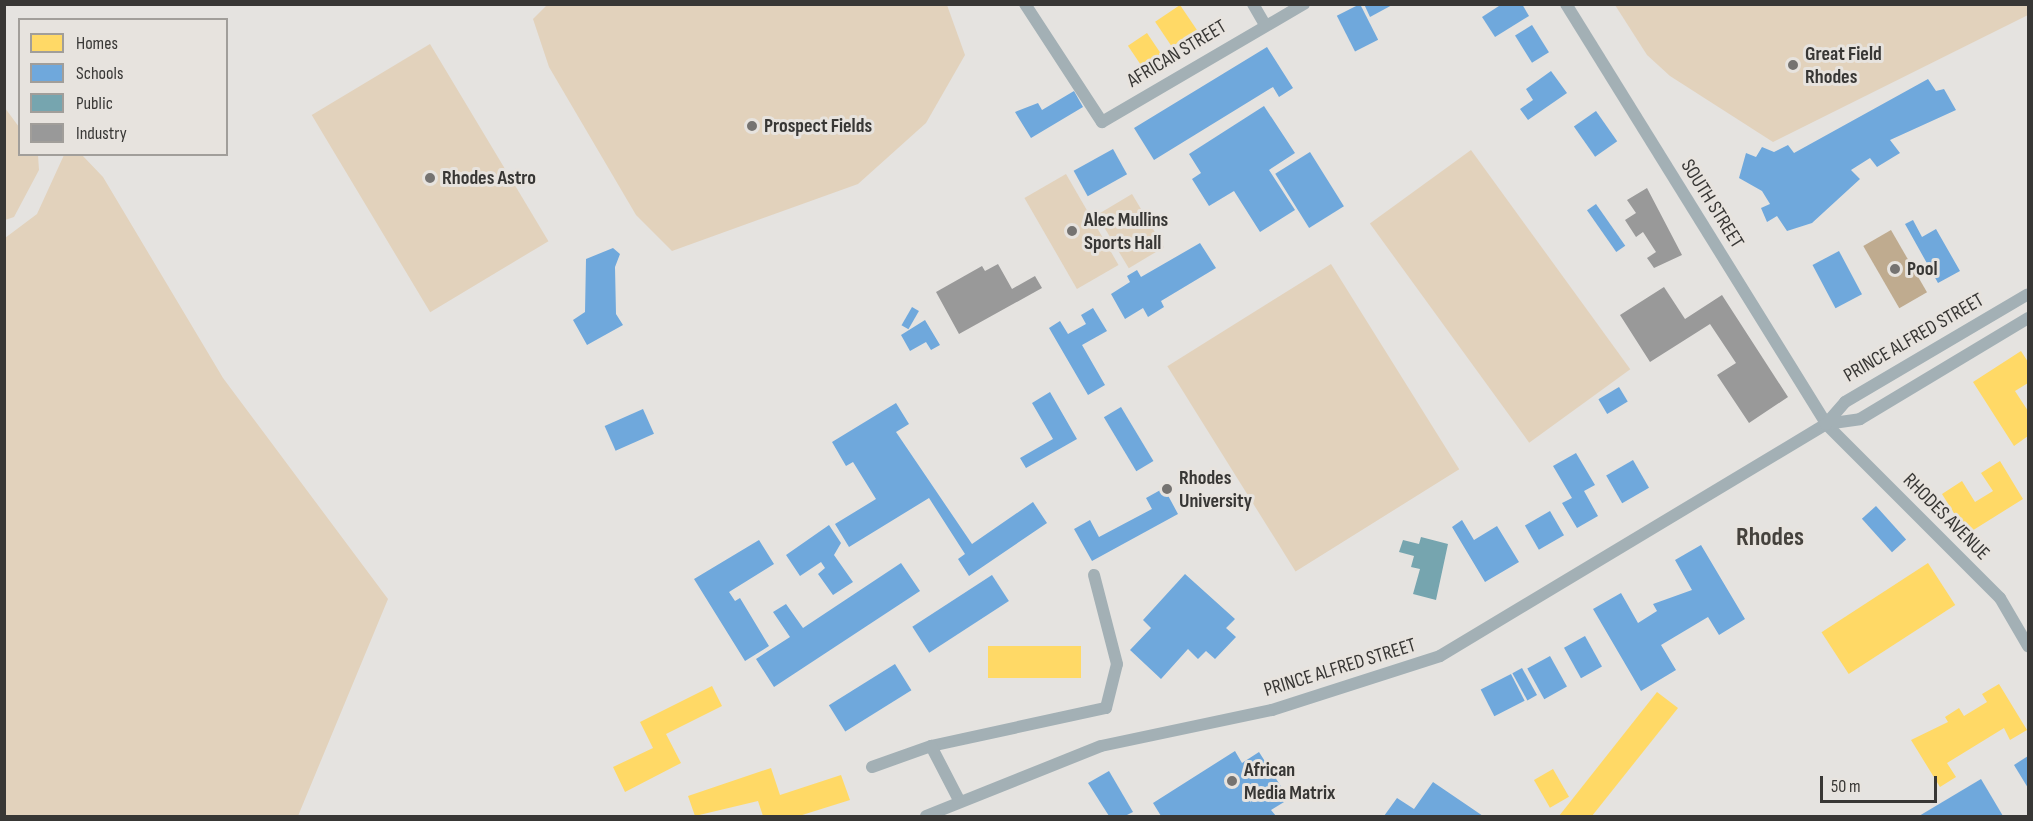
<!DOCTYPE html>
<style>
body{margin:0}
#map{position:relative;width:2033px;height:821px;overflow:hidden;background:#e5e3e0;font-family:"Sofia Sans Condensed",sans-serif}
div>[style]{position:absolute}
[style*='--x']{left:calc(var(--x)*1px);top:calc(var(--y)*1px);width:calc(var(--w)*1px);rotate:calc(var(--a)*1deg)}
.green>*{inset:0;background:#e2d2bc;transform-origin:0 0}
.water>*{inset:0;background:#bfab8f;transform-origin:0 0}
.homes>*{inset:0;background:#ffd966;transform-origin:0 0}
.schools>*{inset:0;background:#6fa8dc;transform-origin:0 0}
.public>*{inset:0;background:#76a5af}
.industry>*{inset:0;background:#999}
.minor>*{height:12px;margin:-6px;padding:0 6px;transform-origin:6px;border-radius:6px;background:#a3b0b5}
.dots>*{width:16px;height:16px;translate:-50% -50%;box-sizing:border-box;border:3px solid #e7e3de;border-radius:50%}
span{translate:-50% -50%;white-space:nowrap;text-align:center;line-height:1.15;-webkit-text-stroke:6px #e7e3de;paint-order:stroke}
.street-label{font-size:20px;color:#383735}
.poi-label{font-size:20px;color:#383735;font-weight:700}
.left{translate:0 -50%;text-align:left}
.district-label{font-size:26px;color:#45423d;font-weight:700}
.frame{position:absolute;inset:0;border:6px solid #383735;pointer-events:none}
.legend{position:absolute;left:18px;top:18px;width:210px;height:138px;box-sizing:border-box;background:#e7e3de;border:2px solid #a19e9a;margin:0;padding:8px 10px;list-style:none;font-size:18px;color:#383735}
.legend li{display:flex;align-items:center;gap:12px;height:30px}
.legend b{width:30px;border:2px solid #a19e9a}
.scale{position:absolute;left:1820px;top:776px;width:117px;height:27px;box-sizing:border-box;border:3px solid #383735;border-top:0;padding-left:8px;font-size:18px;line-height:21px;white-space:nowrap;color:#383735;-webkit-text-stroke:4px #e7e3de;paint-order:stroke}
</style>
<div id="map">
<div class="green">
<div style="clip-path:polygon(548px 4px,947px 5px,965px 55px,926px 123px,858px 184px,672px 251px,636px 215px,549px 67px,533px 19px)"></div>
<div style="clip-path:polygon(2028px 4px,2028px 15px,1773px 142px,1670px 76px,1647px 55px,1615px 5px)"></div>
<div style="left:430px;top:44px;width:230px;height:138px;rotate:59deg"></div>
<div style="clip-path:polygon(5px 108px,19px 127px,20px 154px,38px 155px,39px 170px,14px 217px,5px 220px)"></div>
<div style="left:1471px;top:150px;width:271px;height:125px;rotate:54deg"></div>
<div style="clip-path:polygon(64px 155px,82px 155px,103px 177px,223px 378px,388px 599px,298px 816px,5px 816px,5px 238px,37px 214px)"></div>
<div style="left:1066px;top:174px;width:105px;height:48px;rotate:60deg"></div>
<div style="left:1132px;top:194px;width:62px;height:41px;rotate:59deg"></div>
<div style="left:1331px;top:264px;width:242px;height:193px;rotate:58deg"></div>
</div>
<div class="water">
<div style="left:1891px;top:230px;width:72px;height:32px;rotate:60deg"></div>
</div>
<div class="homes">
<div style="left:1180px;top:5px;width:30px;height:30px;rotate:56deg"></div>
<div style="left:1147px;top:33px;width:25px;height:23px;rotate:56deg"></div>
<div style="clip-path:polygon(2021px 351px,2028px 362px,2028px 383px,2015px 391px,2028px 411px,2028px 436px,2014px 446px,1973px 382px)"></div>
<div style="clip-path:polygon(2000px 461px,2023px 499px,1967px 534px,1942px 494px,1962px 481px,1975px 502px,1993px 491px,1981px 473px)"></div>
<div style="left:1928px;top:563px;width:50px;height:127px;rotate:57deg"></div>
<div style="left:988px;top:646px;width:93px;height:32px"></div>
<div style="clip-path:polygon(1999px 684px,2027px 730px,2010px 740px,2004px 728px,1947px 763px,1956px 777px,1940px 787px,1911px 740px,1948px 722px,1945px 717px,1959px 708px,1964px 716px,1987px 702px,1982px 694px)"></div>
<div style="clip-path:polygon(712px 686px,722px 706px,666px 734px,681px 763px,625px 792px,613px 767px,653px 748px,640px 722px)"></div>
<div style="clip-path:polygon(1657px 692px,1678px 708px,1592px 816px,1559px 816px)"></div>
<div style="clip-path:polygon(771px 768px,780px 795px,841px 775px,850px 800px,799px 816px,763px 816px,758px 801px,695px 816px,688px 796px)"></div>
<div style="left:1553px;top:769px;width:32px;height:22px;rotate:60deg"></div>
</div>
<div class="schools">
<div style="left:1360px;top:4px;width:40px;height:26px;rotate:63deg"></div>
<div style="clip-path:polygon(1364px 4px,1394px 4px,1370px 17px)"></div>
<div style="clip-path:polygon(1502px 4px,1522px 4px,1529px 16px,1495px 37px,1482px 17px)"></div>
<div style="left:1532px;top:25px;width:32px;height:20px;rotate:58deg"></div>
<div style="clip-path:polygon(1267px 47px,1293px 88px,1279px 97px,1273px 87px,1154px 160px,1134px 128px)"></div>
<div style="clip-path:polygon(1551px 71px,1567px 93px,1528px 120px,1520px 109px,1533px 100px,1526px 89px)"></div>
<div style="clip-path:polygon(1928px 79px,1936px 91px,1944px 89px,1956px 110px,1890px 140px,1900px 153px,1877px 167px,1870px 158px,1851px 170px,1860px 179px,1812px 223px,1787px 231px,1777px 216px,1767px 222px,1761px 208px,1770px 204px,1762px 191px,1739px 178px,1746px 153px,1756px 157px,1762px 147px,1774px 152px,1788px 145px,1794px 153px)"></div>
<div style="clip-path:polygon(1074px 91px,1083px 107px,1031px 138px,1015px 112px,1038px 103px,1042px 110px)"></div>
<div style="clip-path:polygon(1264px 106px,1295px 153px,1269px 170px,1295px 210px,1260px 232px,1234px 191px,1209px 206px,1192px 179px,1201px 173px,1189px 154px)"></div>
<div style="left:1596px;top:111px;width:37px;height:27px;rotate:55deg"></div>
<div style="left:1113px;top:149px;width:29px;height:45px;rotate:61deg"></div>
<div style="left:1310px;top:152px;width:64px;height:41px;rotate:58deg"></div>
<div style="left:1596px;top:204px;width:51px;height:11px;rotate:55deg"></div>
<div style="clip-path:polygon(1913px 220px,1922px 237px,1936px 229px,1960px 271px,1938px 283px,1905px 224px)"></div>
<div style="clip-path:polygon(1200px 243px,1216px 268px,1161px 301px,1164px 307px,1148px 317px,1143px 308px,1125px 319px,1111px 294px,1130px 282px,1127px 276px,1137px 270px,1141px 277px)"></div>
<div style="clip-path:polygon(613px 248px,620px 254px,615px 267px,616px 314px,623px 325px,587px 345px,573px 320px,585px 312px,586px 259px)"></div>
<div style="left:1839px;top:251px;width:49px;height:30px;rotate:62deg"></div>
<div style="left:912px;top:307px;width:8px;height:21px;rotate:30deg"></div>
<div style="clip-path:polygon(1093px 308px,1107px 331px,1082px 345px,1105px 385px,1088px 395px,1049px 328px,1060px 321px,1068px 334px,1086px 324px,1081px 315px)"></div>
<div style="clip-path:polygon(925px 320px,940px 345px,931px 350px,926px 342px,910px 351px,901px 335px)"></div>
<div style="left:1619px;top:387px;width:17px;height:24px;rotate:59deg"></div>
<div style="clip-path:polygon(1050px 392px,1077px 439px,1026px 468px,1020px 458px,1053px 439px,1032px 403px)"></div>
<div style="clip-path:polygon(896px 403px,909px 424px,896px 432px,972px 544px,1033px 502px,1047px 523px,969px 576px,958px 559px,965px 554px,929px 498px,849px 547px,835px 524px,876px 499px,853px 462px,846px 466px,832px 442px)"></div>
<div style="left:1121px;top:407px;width:63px;height:20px;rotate:59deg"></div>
<div style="left:643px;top:409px;width:27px;height:42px;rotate:66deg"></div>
<div style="clip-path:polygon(1576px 453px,1595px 485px,1584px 491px,1598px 516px,1577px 528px,1562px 503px,1572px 498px,1553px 466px)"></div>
<div style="left:1633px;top:460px;width:32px;height:31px;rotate:60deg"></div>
<div style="clip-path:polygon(1164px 488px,1178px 514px,1092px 561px,1074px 529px,1090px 520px,1099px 537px,1152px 509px,1146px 498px)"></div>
<div style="left:1876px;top:506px;width:45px;height:19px;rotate:48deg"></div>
<div style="left:1550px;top:511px;width:28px;height:29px;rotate:60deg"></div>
<div style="clip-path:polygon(1462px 520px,1474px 540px,1497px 526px,1519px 562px,1485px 582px,1452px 527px)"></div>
<div style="clip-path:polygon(829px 525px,841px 543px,834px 555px,853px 582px,833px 595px,818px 574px,825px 568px,821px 562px,800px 576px,786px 555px)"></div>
<div style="clip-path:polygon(759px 540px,774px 564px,729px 592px,735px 601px,740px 598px,769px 646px,745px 661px,694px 579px)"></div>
<div style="clip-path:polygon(1701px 545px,1745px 619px,1719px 635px,1708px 617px,1661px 645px,1676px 670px,1641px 691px,1593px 609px,1621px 593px,1638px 623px,1657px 611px,1653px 604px,1692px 590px,1675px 560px)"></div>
<div style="clip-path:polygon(901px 563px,920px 591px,774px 687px,756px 659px,790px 637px,773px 612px,786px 604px,803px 628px)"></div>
<div style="clip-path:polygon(1185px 574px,1235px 619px,1226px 628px,1236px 637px,1215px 659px,1206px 651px,1198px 659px,1188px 649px,1161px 679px,1130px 650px,1151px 628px,1143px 620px)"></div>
<div style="left:992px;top:575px;width:31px;height:95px;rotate:57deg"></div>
<div style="left:1585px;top:636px;width:35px;height:24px;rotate:61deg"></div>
<div style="left:1550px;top:656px;width:35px;height:26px;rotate:61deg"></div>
<div style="left:895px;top:664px;width:31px;height:78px;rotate:58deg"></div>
<div style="left:1522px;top:668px;width:31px;height:11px;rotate:61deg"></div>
<div style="left:1511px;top:674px;width:30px;height:34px;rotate:63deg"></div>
<div style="clip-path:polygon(1235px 751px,1242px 763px,1259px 752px,1289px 799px,1271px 810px,1276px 816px,1161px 816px,1153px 803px)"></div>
<div style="clip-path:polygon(2028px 756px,2028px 788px,2014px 765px)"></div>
<div style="clip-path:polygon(1109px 771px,1133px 812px,1125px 816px,1109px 816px,1088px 783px)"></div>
<div style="clip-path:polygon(1981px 779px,2003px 816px,1919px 816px)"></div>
<div style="clip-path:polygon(1433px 782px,1483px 816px,1384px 816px,1397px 798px,1414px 809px)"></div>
</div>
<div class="public">
<div style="clip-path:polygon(1421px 537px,1448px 544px,1436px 600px,1413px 594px,1420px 569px,1411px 567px,1414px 556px,1399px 552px,1403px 540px,1419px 544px)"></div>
</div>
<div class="industry">
<div style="clip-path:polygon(1647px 188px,1682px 255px,1654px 268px,1647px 258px,1656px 252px,1643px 232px,1636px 237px,1625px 220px,1636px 213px,1627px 200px)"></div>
<div style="clip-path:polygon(998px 264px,1012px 289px,1035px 276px,1042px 288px,959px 334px,936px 292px,982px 266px,985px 271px)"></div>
<div style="clip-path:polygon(1664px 287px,1685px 319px,1722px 295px,1788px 397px,1749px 423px,1717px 375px,1736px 363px,1710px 324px,1650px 362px,1620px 315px)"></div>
</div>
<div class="minor">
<div style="--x:1025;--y:4;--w:141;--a:56.9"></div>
<div style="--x:1102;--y:122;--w:234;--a:-30.3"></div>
<div style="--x:1253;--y:4;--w:24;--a:60"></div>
<div style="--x:1566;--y:4;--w:494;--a:58.2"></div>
<div style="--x:1826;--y:424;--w:246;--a:45"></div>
<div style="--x:2000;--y:598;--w:56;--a:59.7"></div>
<div style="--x:1826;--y:424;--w:34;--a:-8"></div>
<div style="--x:1860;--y:419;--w:196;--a:-31"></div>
<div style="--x:931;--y:746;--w:179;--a:-12.3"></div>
<div style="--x:1106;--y:708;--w:45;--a:-76"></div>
<div style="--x:1117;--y:664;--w:92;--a:-104.5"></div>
<div style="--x:872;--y:767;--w:63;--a:-19.6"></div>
<div style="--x:931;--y:746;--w:61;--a:62.6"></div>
<div style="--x:926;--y:816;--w:188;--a:-21.8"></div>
<div style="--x:1101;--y:746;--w:175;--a:-11.9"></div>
<div style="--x:1272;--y:710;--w:176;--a:-17.8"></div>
<div style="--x:1440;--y:656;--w:450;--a:-31"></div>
<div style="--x:1826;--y:424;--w:29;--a:-49"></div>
<div style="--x:1845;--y:402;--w:212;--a:-30.5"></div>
</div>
<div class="dots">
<div style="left:1793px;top:65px;background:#757371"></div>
<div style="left:752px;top:126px;background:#757371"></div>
<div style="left:430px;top:178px;background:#757371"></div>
<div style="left:1072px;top:231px;background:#757371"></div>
<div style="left:1895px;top:269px;background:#757371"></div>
<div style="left:1167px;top:489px;background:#757371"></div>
<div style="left:1232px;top:781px;background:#757371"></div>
</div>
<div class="street-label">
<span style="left:1177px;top:54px;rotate:-31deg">AFRICAN STREET</span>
<span style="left:1712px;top:204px;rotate:58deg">SOUTH STREET</span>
<span style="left:1914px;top:338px;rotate:-30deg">PRINCE ALFRED STREET</span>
<span style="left:1946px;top:517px;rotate:45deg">RHODES AVENUE</span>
<span style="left:1340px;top:668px;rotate:-17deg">PRINCE ALFRED STREET</span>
</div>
<div class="poi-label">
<span class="left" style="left:1805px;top:66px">Great Field<br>Rhodes</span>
<span class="left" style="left:764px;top:126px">Prospect Fields</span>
<span class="left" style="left:442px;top:178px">Rhodes Astro</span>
<span class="left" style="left:1084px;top:232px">Alec Mullins<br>Sports Hall</span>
<span class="left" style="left:1907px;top:269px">Pool</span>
<span class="left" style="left:1179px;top:490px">Rhodes<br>University</span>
<span class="left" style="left:1244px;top:782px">African<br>Media Matrix</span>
</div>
<div class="district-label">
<span style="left:1770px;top:538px">Rhodes</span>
</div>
<div class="frame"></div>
<ul class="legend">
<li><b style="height:16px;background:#ffd966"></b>Homes</li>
<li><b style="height:16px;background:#6fa8dc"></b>Schools</li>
<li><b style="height:16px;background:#76a5af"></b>Public</li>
<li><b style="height:16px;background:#999"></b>Industry</li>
</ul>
<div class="scale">50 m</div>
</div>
